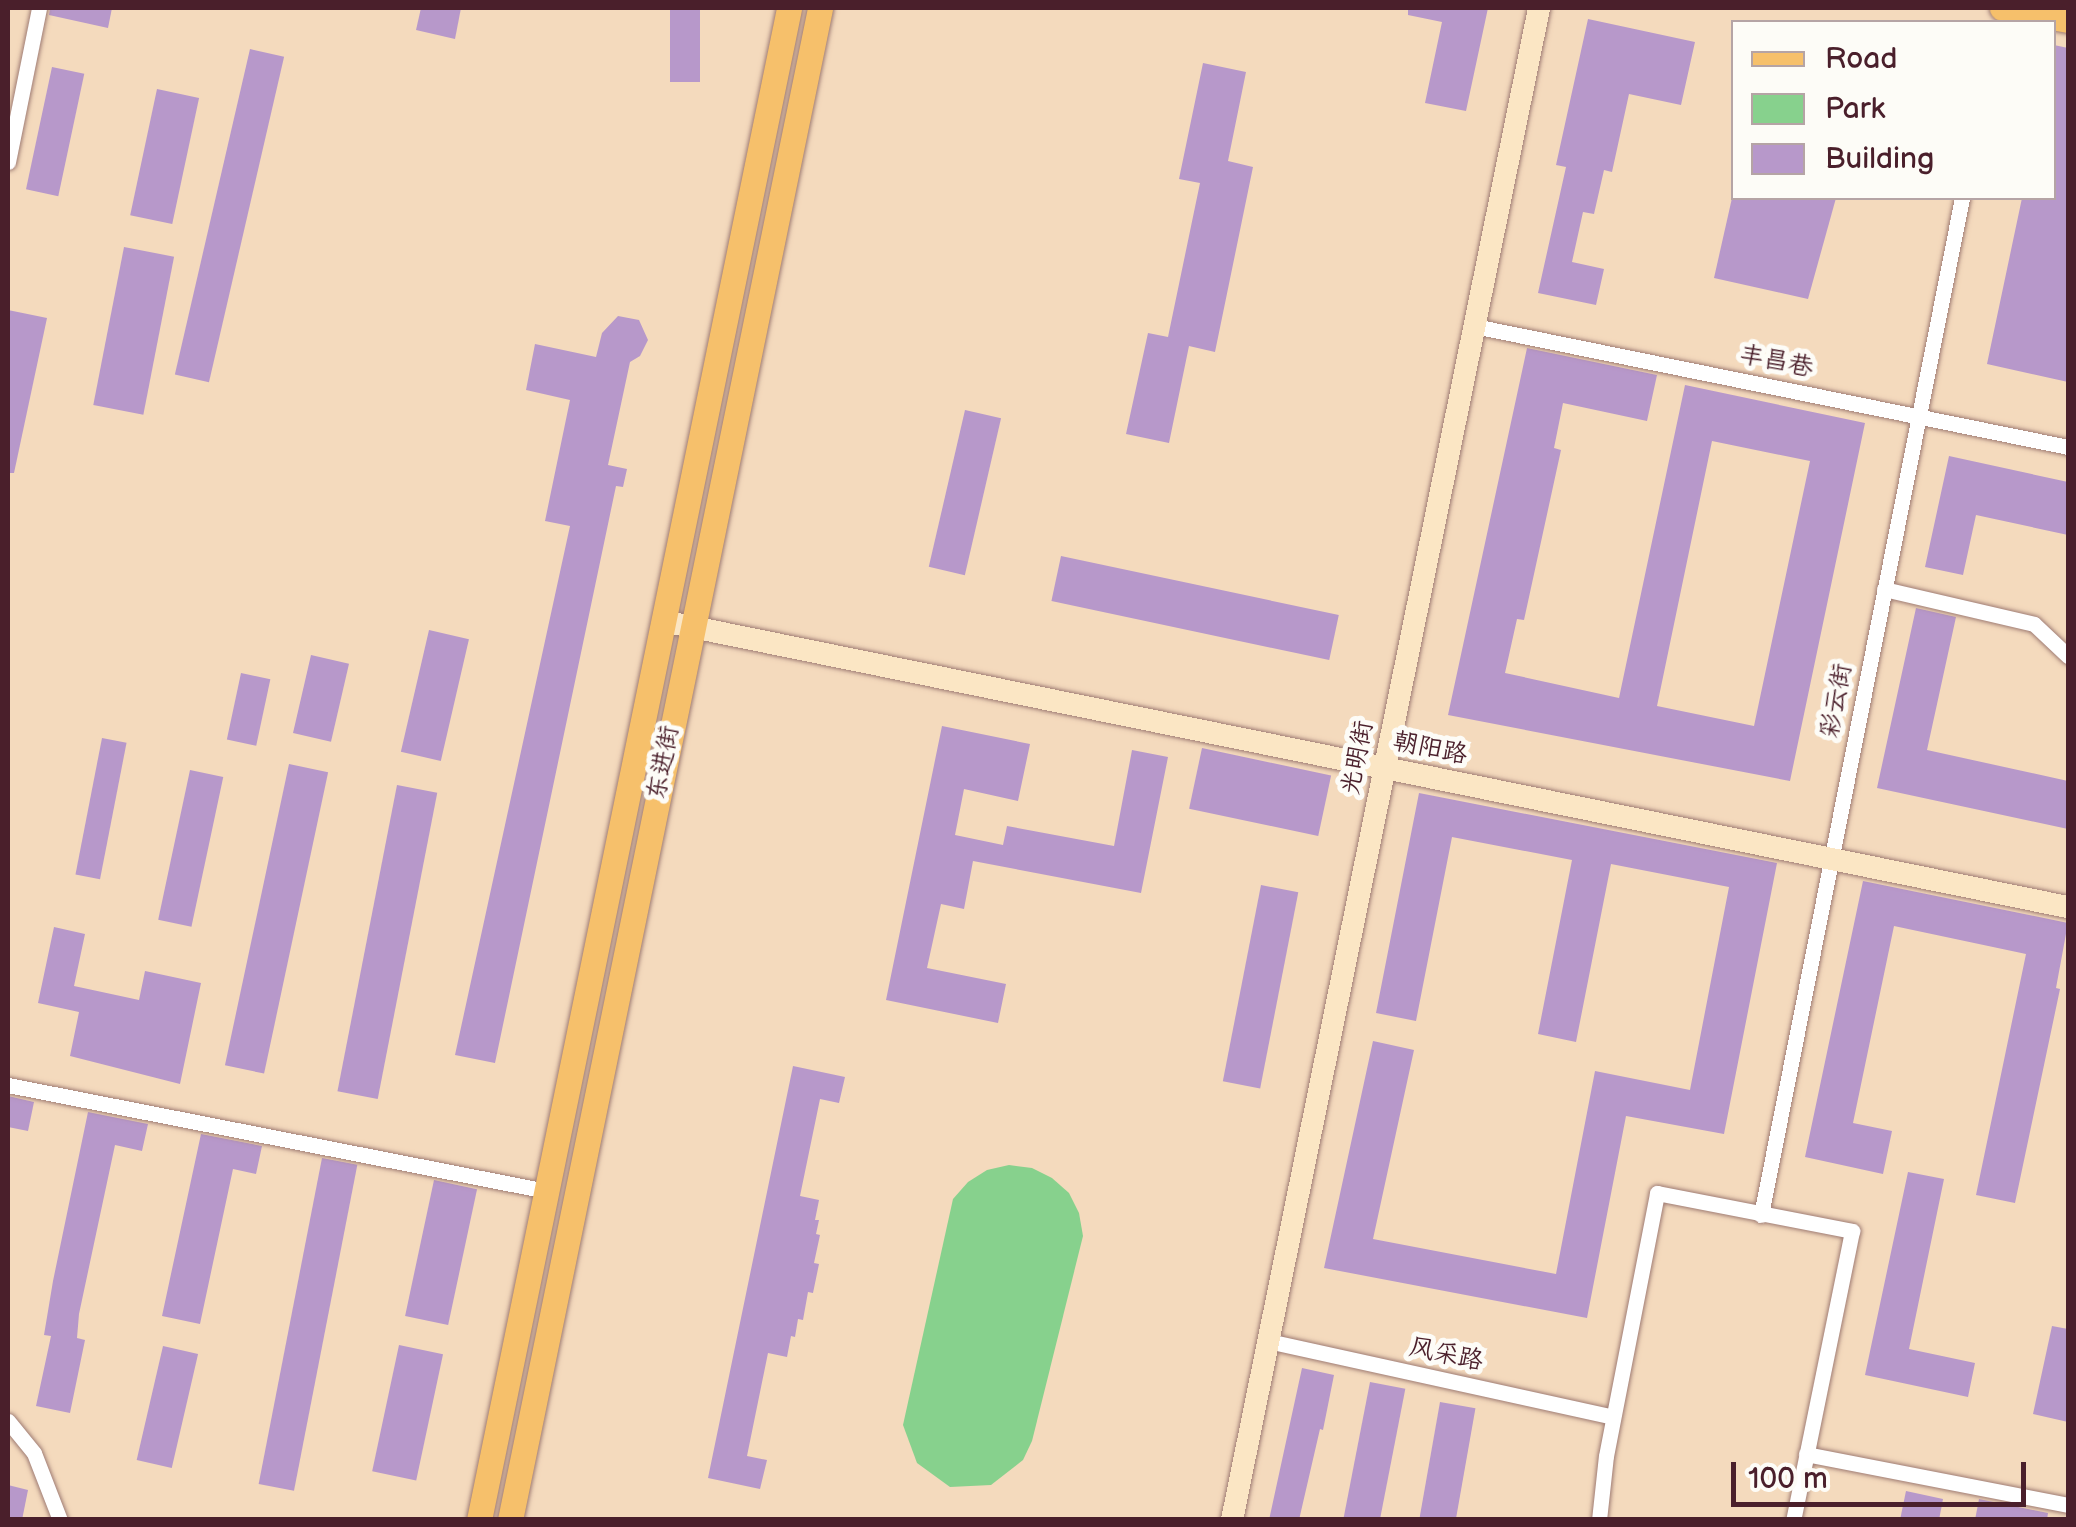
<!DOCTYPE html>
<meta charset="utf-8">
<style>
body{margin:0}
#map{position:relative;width:2076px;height:1527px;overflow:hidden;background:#f4dabd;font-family:"Balsamiq Sans","LXGW WenKai TC",sans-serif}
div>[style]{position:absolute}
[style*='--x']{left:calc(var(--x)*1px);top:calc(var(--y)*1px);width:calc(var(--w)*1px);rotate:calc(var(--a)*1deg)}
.green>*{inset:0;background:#87d18d}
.building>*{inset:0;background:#b798ca;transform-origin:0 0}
.roads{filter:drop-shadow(0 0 2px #9f7c74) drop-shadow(0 0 2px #9f7c74)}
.street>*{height:15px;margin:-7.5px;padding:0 7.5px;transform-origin:7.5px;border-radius:7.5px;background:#fff}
.secondary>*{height:22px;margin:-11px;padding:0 11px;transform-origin:11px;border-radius:11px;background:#fbe6c4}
.primary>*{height:25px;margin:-12.5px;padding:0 12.5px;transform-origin:12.5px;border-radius:12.5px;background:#f6c06b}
span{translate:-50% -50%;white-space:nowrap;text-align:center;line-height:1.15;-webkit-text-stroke:10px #fdfcf7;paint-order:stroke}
.street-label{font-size:25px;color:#4a1f2b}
.frame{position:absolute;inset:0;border:10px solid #4a1f2b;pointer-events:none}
.legend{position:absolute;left:1731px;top:20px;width:325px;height:180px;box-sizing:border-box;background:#fdfcf7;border:2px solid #b5a4a5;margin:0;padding:12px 18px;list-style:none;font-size:30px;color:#4a1f2b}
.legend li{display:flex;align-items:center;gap:20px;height:50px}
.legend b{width:50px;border:2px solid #b5a4a5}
.scale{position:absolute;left:1731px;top:1462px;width:295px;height:45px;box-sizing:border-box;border:5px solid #4a1f2b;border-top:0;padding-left:12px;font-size:30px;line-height:35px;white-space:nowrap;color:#4a1f2b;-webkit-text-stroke:8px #fdfcf7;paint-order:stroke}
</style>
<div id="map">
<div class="green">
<div style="clip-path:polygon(1009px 1165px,1032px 1168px,1052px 1178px,1069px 1193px,1079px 1213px,1083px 1236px,1032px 1441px,1023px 1460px,991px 1485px,950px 1487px,917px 1463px,903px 1425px,953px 1199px,968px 1182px,987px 1170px)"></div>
</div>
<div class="building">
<div style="clip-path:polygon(50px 8px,112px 8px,108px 28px,49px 15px)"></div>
<div style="clip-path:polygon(421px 8px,461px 8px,455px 39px,416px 30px)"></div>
<div style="left:670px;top:8px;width:30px;height:74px"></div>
<div style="clip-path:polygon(1408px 8px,1488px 8px,1466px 111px,1425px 103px,1442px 22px,1408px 15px)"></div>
<div style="clip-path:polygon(1588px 19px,1695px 42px,1681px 105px,1629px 94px,1612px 172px,1604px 170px,1594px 214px,1583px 212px,1572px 262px,1604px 269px,1596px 305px,1538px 293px,1566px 167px,1556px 165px)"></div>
<div style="clip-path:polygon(2054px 45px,2068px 48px,2068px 382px,1987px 364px,2022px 198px,2054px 198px)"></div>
<div style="left:250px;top:49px;width:35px;height:334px;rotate:13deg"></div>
<div style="clip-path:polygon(1203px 63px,1246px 72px,1228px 161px,1253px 167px,1215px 352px,1189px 346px,1169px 443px,1126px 434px,1148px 333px,1168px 337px,1200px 183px,1179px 179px)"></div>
<div style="left:52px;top:67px;width:33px;height:125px;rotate:12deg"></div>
<div style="left:157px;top:89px;width:43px;height:129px;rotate:12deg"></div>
<div style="clip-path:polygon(1732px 198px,1836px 198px,1808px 299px,1714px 278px)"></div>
<div style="left:124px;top:247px;width:51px;height:161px;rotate:11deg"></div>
<div style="clip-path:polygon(8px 310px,47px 318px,14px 473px,8px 473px)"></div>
<div style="clip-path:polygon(618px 316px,639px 320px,648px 340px,640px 356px,630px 362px,608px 465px,627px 469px,623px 487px,616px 486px,495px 1063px,455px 1055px,570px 526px,545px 521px,570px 400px,526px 390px,535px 344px,596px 357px,602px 333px)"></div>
<div style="clip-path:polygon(evenodd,1527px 348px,1657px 375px,1647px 421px,1563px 403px,1554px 448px,1561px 450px,1524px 620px,1517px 619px,1505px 673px,1619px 698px,1685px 385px,1865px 423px,1790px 781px,1448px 715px,1527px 348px,1712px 441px,1810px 461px,1754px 726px,1657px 706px,1712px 441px)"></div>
<div style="left:965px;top:410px;width:37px;height:161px;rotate:13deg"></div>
<div style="clip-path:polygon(1949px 456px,2068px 482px,2068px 535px,1976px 515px,1963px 575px,1925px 567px)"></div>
<div style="left:1061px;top:556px;width:284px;height:46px;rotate:12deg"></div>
<div style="clip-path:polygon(1916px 608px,1956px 617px,1927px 750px,2068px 781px,2068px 829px,1877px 788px)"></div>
<div style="left:429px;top:630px;width:41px;height:125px;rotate:13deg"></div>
<div style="left:311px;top:655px;width:39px;height:80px;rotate:13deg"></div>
<div style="left:241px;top:673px;width:30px;height:68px;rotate:12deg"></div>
<div style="clip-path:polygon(942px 726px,1030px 744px,1018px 801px,964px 789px,955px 835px,1003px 845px,1007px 826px,1114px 846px,1132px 750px,1168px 757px,1141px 893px,973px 861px,964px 909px,941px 904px,927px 968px,1006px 984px,998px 1023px,886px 1000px)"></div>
<div style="left:102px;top:738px;width:25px;height:139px;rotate:11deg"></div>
<div style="left:1202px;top:748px;width:132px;height:62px;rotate:12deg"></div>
<div style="left:289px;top:764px;width:40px;height:308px;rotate:12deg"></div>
<div style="left:190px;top:770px;width:34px;height:153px;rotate:12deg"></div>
<div style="left:397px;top:785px;width:41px;height:312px;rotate:11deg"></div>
<div style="clip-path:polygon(1419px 793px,1777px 863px,1724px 1134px,1626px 1116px,1587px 1318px,1324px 1268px,1373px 1041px,1414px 1050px,1373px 1239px,1556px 1274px,1595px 1071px,1690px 1090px,1729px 887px,1611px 864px,1576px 1042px,1538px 1034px,1572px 860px,1452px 837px,1416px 1021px,1376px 1013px)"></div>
<div style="clip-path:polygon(1863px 881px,2068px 923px,2056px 988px,2060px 989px,2015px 1203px,1976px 1195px,2026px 954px,1894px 926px,1853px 1123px,1892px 1131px,1883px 1174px,1805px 1157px)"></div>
<div style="left:1261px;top:885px;width:38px;height:200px;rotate:11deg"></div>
<div style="clip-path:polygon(54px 927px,85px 934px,74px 986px,139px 1000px,145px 971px,201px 983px,180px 1084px,70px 1056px,79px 1012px,38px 1003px)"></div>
<div style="clip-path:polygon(793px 1066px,845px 1077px,839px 1103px,820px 1099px,800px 1196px,819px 1200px,815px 1220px,819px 1220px,816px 1234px,820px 1235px,814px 1263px,819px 1264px,813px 1293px,808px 1292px,803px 1320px,798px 1319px,795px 1337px,791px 1336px,787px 1357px,768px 1353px,747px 1456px,767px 1460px,760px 1489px,708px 1478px)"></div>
<div style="clip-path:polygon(8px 1096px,34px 1102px,28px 1131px,8px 1127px)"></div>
<div style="clip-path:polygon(88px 1112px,148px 1124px,142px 1151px,115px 1145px,79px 1314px,77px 1338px,85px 1340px,70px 1413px,36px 1406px,51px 1336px,44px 1335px,53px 1281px)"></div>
<div style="clip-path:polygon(201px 1134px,262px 1146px,256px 1174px,233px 1169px,200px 1324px,162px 1316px)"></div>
<div style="left:322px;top:1158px;width:36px;height:332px;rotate:11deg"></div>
<div style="clip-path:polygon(1908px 1172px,1944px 1179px,1909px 1349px,1975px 1363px,1968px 1397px,1865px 1375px)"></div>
<div style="left:434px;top:1180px;width:44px;height:139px;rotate:12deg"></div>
<div style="clip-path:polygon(2052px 1326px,2068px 1329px,2068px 1422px,2033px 1414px)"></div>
<div style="left:399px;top:1345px;width:45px;height:129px;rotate:12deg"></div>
<div style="left:163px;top:1346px;width:36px;height:117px;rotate:13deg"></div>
<div style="clip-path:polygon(1302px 1368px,1334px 1375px,1323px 1430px,1320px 1429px,1299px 1520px,1269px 1520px)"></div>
<div style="left:1370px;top:1382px;width:36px;height:141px;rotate:11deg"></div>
<div style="left:1440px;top:1402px;width:36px;height:120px;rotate:10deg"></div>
<div style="clip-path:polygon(8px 1485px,28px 1490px,22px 1520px,8px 1520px)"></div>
<div style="clip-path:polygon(1906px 1491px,1943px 1499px,1939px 1520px,1900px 1520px)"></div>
<div style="clip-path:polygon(1979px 1499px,2048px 1513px,2047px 1520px,1975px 1520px)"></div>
</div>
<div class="roads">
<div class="street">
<div style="--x:8;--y:162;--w:157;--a:-78.6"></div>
<div style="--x:1474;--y:326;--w:606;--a:11.51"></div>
<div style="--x:1884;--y:589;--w:154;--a:13.1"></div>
<div style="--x:2034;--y:624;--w:47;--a:43.3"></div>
<div style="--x:8;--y:1085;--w:549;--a:11.13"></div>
<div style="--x:1761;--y:1215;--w:1037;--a:-78.82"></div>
<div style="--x:1268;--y:1341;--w:353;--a:12.4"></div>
<div style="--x:8;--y:1421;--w:41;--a:50.9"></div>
<div style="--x:34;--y:1453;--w:72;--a:68.8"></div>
<div style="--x:1806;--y:1454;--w:267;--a:11"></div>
<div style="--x:1599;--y:1520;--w:64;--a:-83.8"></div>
<div style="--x:1606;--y:1456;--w:268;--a:-79"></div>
<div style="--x:1657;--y:1193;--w:199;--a:11"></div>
<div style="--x:1852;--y:1231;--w:295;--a:101.5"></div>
</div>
<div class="secondary">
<div style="--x:663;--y:621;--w:1434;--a:11.51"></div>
<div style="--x:1232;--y:1520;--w:1543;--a:-78.52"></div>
</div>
<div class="primary">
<div style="--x:2002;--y:8;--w:67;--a:10.3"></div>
<div style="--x:479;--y:1520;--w:1543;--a:-78.41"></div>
<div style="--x:510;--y:1520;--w:1543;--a:-78.41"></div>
</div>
</div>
<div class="street-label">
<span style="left:1776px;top:362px;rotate:11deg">丰昌巷</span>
<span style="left:1837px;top:701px;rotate:-79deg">彩云街</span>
<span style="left:1430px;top:749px;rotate:11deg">朝阳路</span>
<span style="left:1358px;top:758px;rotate:-79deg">光明街</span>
<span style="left:664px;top:763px;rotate:-79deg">东进街</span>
<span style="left:1446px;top:1355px;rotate:12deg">风采路</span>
</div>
<div class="frame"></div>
<ul class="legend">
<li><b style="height:12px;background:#f6c06b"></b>Road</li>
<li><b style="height:28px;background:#87d18d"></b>Park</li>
<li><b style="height:28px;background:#b798ca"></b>Building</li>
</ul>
<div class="scale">100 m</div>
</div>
